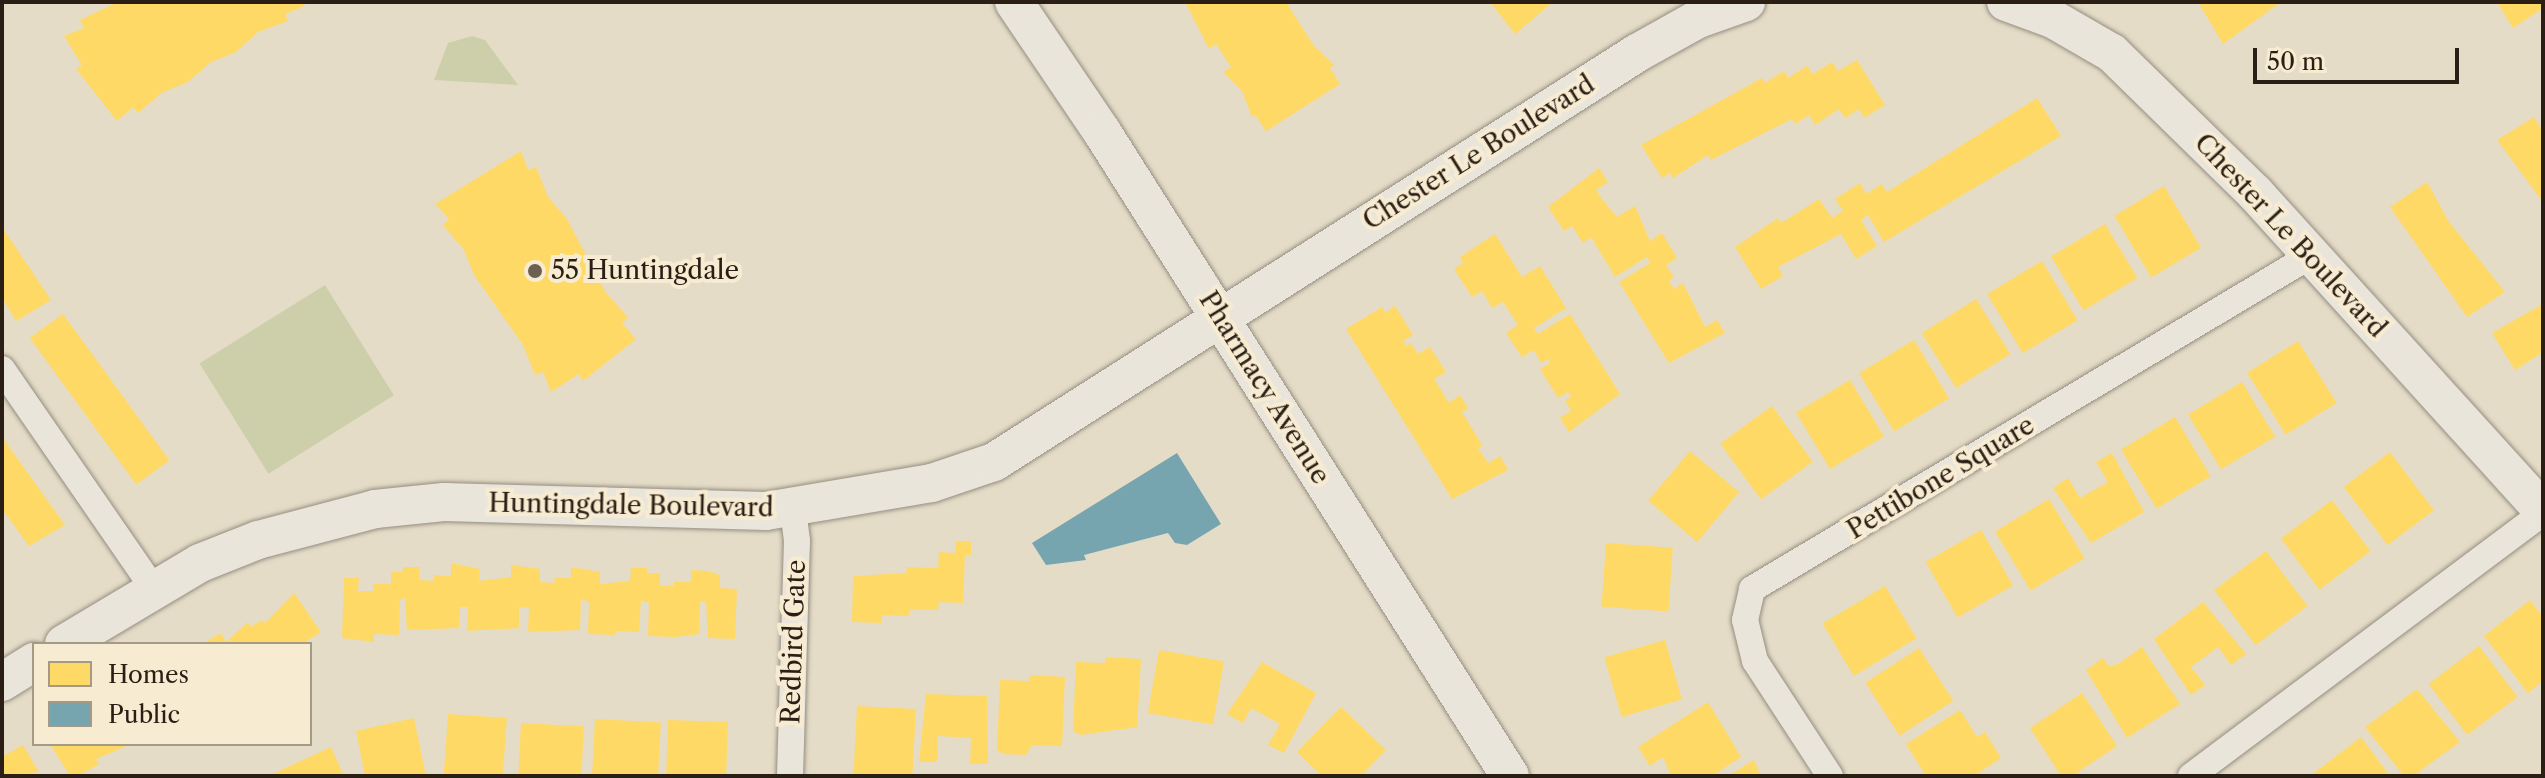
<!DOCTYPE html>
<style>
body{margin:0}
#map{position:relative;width:2545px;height:778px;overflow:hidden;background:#e5dcc7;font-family:"Libre Caslon Text",serif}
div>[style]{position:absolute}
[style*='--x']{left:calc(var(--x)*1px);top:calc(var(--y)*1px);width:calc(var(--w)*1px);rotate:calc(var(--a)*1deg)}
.green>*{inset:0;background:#cccfaa;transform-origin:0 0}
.homes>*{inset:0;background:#ffd966;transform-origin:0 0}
.public>*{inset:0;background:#76a5af}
.roads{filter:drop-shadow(0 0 2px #958e81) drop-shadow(0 0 2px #958e81)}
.street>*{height:26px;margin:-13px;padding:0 13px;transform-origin:13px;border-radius:13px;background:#eae5db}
.secondary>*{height:38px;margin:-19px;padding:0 19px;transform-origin:19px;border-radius:19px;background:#eae5db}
.dots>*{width:22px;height:22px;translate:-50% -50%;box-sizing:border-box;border:4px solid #f7ecd2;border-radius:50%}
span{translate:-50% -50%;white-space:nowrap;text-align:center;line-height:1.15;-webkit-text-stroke:8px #f7ecd2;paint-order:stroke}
.street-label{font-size:26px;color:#2b1e15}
.poi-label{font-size:26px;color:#2b1e15}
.left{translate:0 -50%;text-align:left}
.frame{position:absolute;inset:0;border:4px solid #2b1e15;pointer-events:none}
.legend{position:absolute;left:32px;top:642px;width:280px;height:104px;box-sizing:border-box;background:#f7ecd2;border:2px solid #a59a86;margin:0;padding:10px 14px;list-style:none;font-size:24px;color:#2b1e15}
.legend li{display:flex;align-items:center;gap:16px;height:40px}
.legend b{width:40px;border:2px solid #a59a86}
.scale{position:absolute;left:2253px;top:48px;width:206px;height:36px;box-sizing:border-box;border:4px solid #2b1e15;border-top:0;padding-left:10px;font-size:24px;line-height:28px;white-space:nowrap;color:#2b1e15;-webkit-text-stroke:6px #f7ecd2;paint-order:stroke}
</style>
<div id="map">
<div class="green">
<div style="clip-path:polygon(472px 36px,485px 40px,518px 85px,434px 80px,448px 43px)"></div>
<div style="left:325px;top:285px;width:130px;height:148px;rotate:58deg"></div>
</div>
<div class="homes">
<div style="clip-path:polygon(118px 2px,302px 2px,305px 6px,285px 14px,288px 21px,258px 32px,236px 52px,211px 62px,188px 82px,163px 92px,138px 113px,133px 107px,117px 121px,76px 69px,82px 65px,64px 36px,84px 28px,80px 20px)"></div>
<div style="clip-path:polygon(1185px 2px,1286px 2px,1314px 46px,1334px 65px,1330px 68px,1340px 84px,1266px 131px,1255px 115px,1252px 117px,1242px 91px,1223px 72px,1231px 67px,1216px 44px,1209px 49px)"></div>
<div style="clip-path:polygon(1490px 2px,1553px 2px,1515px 34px)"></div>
<div style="clip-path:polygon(2198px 2px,2281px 2px,2223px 44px)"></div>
<div style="clip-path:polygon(2497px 2px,2543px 2px,2543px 8px,2513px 28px)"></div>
<div style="clip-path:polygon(1857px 60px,1885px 105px,1864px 118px,1859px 109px,1845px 118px,1839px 109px,1815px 125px,1809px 115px,1795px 124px,1792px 119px,1711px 160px,1708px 155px,1673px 178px,1670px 173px,1662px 178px,1641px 145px,1762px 78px,1765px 83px,1784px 71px,1788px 78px,1807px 66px,1813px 74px,1832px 62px,1838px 71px)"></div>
<div style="clip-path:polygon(2037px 98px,2061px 136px,1884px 242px,1868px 215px,1861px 220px,1877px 246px,1856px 259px,1841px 234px,1778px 267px,1783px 276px,1761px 289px,1735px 247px,1778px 218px,1781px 223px,1819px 199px,1832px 218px,1843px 211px,1835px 199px,1860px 183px,1866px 194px,1882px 184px,1887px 192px)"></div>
<div style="clip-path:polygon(2534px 117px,2543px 132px,2543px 202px,2497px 140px)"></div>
<div style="clip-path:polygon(521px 151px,528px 170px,536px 167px,548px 197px,567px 219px,606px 293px,628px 317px,622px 323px,636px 339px,583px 381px,579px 374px,551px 392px,543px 372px,535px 375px,523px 345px,474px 275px,464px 250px,443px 225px,449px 219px,435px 204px)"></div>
<div style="clip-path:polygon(1599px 168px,1608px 182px,1596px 190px,1602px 199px,1617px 217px,1635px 206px,1650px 241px,1662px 233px,1677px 258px,1666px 265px,1674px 277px,1669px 281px,1674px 289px,1683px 283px,1705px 327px,1717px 320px,1725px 333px,1669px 363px,1619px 282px,1650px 263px,1647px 257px,1615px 277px,1591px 237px,1583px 243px,1572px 226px,1564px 231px,1548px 207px)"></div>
<div style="clip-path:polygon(2427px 182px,2449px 222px,2505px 292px,2467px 317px,2390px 207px)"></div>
<div style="left:2164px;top:186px;width:72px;height:58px;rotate:59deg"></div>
<div style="left:2105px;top:224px;width:63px;height:63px;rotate:59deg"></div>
<div style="clip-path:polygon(2px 227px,51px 300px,16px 321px,2px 297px)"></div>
<div style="clip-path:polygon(1495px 234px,1522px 277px,1540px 266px,1566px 308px,1534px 328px,1538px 334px,1570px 314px,1620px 394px,1569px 432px,1560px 418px,1571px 411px,1565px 400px,1571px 397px,1568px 392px,1558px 398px,1540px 369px,1550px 363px,1548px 359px,1541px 363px,1534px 350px,1522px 357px,1506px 333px,1518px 325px,1503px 302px,1492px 308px,1482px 291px,1472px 297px,1454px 269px,1463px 263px,1460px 257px)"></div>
<div style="left:2042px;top:261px;width:69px;height:64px;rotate:59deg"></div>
<div style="left:1976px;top:299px;width:65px;height:64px;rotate:58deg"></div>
<div style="clip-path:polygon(2543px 304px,2543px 352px,2515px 370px,2492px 333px)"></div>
<div style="clip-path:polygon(1395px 306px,1413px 335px,1403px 341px,1407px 346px,1411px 343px,1418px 354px,1430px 347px,1446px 372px,1434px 379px,1449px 403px,1460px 395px,1468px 408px,1462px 412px,1482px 445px,1476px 454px,1480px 451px,1488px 463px,1500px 456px,1508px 470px,1452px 499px,1346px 329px,1382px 307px,1385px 313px)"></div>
<div style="left:63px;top:314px;width:181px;height:41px;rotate:54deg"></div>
<div style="left:1914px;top:340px;width:68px;height:64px;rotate:59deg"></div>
<div style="left:2298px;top:341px;width:73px;height:60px;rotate:58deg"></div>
<div style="left:1850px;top:380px;width:66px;height:63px;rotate:59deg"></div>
<div style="left:2242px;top:382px;width:64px;height:63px;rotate:59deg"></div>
<div style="left:1772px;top:406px;width:69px;height:64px;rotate:54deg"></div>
<div style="left:2175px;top:417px;width:69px;height:63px;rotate:59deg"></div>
<div style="clip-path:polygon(2px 437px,65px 525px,29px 546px,2px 509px)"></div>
<div style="left:1690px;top:451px;width:64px;height:65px;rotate:40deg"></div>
<div style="left:2390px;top:452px;width:73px;height:58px;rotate:53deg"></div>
<div style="clip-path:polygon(2112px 453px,2144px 512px,2091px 543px,2053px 488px,2068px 478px,2080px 498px,2108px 482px,2096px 462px)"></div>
<div style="left:2049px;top:499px;width:69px;height:63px;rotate:59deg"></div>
<div style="left:2332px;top:500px;width:64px;height:64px;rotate:53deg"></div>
<div style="left:1981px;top:530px;width:64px;height:64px;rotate:60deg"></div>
<div style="clip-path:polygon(956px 541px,971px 541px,971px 555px,965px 555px,963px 603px,939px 602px,938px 610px,909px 609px,909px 616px,882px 615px,881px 623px,852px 622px,853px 576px,906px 573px,907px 567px,938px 568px,939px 552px,955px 553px)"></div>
<div style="left:1606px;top:543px;width:67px;height:64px;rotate:4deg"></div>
<div style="left:2266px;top:551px;width:69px;height:65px;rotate:53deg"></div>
<div style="clip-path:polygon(451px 563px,480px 569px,479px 581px,511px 577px,511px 565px,540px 569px,540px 582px,554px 583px,555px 578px,571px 578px,571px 567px,600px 572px,600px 584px,630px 581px,631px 568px,647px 568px,647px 573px,660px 573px,660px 585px,674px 586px,674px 582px,691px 582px,691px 570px,707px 571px,720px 575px,720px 588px,737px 589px,735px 639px,708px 638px,706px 601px,700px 601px,699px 634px,675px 637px,648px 636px,649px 603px,641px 600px,639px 632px,615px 631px,615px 635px,588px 634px,589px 602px,581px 599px,580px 630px,528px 632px,529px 608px,519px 607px,519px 628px,467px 631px,468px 607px,460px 607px,459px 628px,407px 630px,405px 597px,400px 600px,399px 635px,374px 634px,374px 642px,342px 638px,344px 578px,359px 578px,358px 591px,373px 591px,373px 584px,391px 584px,391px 572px,403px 572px,403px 567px,420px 567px,419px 580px,434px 581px,434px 575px,451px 576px)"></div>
<div style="left:1885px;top:586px;width:61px;height:73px;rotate:59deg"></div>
<div style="clip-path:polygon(294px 593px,321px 632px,302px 644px,209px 644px,207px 641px,221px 633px,226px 642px,248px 622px,251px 627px,262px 620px,265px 623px)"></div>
<div style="clip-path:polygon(2530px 600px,2543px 617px,2543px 681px,2528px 693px,2484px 636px)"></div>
<div style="clip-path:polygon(2203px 602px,2246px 654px,2231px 665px,2218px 647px,2191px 667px,2205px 685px,2191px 695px,2154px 639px)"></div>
<div style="left:1665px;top:640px;width:62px;height:63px;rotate:74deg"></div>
<div style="left:2479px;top:646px;width:64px;height:63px;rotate:53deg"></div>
<div style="clip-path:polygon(2142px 647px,2180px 704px,2127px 738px,2086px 670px,2103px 658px,2109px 666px,2118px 664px)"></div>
<div style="left:1919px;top:648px;width:63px;height:64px;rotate:57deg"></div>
<div style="left:1159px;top:650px;width:66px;height:64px;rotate:10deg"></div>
<div style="clip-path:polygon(1105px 657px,1141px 659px,1137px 727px,1081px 735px,1073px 731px,1076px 662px,1105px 663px)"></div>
<div style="clip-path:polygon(1262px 662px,1316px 693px,1284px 753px,1268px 745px,1280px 724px,1251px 708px,1243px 723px,1227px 714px)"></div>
<div style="clip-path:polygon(1029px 675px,1065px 677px,1062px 746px,1032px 745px,1026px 755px,1004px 754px,997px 750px,1000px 680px,1029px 681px)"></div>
<div style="clip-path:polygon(2417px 689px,2460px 742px,2413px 776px,2404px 776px,2365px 727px)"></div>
<div style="clip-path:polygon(2082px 693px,2117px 746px,2072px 776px,2061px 776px,2030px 728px)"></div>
<div style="clip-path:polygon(926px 694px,987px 696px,988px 764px,970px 764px,971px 738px,938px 736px,937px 762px,919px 762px)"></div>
<div style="clip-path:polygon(1708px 702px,1741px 757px,1712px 776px,1671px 776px,1663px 757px,1650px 766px,1638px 747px)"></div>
<div style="left:857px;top:706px;width:59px;height:70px;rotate:3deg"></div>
<div style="clip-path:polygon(1341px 707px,1386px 750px,1361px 776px,1322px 776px,1297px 752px)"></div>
<div style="clip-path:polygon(1960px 710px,1977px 737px,1985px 732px,2001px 758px,1974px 776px,1926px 776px,1906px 744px)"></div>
<div style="left:448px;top:714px;width:59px;height:62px;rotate:4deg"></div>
<div style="clip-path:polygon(414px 718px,426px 776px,365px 776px,356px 731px)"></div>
<div style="left:595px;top:719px;width:66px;height:57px;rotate:3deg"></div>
<div style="left:668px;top:720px;width:60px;height:56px;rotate:2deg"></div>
<div style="left:521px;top:723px;width:63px;height:53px;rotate:3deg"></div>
<div style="clip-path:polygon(2361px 737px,2390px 776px,2310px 776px)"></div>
<div style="clip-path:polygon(50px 744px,131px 744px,96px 759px,99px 764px,78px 776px,70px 776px)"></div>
<div style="clip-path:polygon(23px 745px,39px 772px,2px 776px,2px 757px)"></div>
<div style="clip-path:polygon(331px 747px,344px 776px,268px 776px)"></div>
<div style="clip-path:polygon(1754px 760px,1761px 776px,1728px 776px)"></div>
</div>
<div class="public">
<div style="clip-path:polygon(1177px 453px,1221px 524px,1187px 545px,1175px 543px,1168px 533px,1084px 555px,1086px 560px,1046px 565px,1032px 543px)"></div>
</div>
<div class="roads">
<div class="street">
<div style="--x:2;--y:369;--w:267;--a:55.4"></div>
<div style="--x:790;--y:776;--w:235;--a:-88.3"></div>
<div style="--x:797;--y:541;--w:33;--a:-97"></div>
<div style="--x:1830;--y:776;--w:137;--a:-123.1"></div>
<div style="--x:1755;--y:661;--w:42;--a:-103.7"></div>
<div style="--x:1745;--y:620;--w:32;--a:-77"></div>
<div style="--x:1752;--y:589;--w:650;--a:-30.83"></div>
<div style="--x:2191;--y:776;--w:439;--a:-36.8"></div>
</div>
<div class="secondary">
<div style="--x:1014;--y:2;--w:157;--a:55.9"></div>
<div style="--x:1102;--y:132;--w:762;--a:57.64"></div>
<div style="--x:2006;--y:2;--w:50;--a:19.9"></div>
<div style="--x:2053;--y:19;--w:68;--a:30"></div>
<div style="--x:2112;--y:53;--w:200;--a:44.4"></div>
<div style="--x:2255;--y:193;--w:429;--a:47.8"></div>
<div style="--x:64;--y:644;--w:158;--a:-30.8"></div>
<div style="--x:200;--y:563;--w:62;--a:-21.6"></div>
<div style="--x:258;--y:540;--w:121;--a:-14.8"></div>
<div style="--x:375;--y:509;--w:69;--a:-5.8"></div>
<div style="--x:444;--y:502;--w:322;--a:1.6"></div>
<div style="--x:766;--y:511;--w:168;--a:-9.6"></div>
<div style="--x:932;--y:483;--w:65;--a:-18.7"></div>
<div style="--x:994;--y:462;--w:762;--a:-32.46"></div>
<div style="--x:1637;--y:53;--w:70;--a:-29.1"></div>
<div style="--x:1698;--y:19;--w:51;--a:-19.5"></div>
<div style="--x:2;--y:682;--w:38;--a:-32"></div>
</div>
</div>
<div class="dots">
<div style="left:535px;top:271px;background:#6c6053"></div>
</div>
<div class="street-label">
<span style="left:1479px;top:153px;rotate:-32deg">Chester Le Boulevard</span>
<span style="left:2290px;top:236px;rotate:47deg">Chester Le Boulevard</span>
<span style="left:1264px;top:388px;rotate:58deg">Pharmacy Avenue</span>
<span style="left:1941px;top:478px;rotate:-31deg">Pettibone Square</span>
<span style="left:631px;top:506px;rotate:1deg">Huntingdale Boulevard</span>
<span style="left:794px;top:642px;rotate:-88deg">Redbird Gate</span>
</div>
<div class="poi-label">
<span class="left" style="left:551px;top:271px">55 Huntingdale</span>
</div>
<div class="frame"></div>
<ul class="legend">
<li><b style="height:22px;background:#ffd966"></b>Homes</li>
<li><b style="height:22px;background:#76a5af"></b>Public</li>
</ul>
<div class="scale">50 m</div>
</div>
